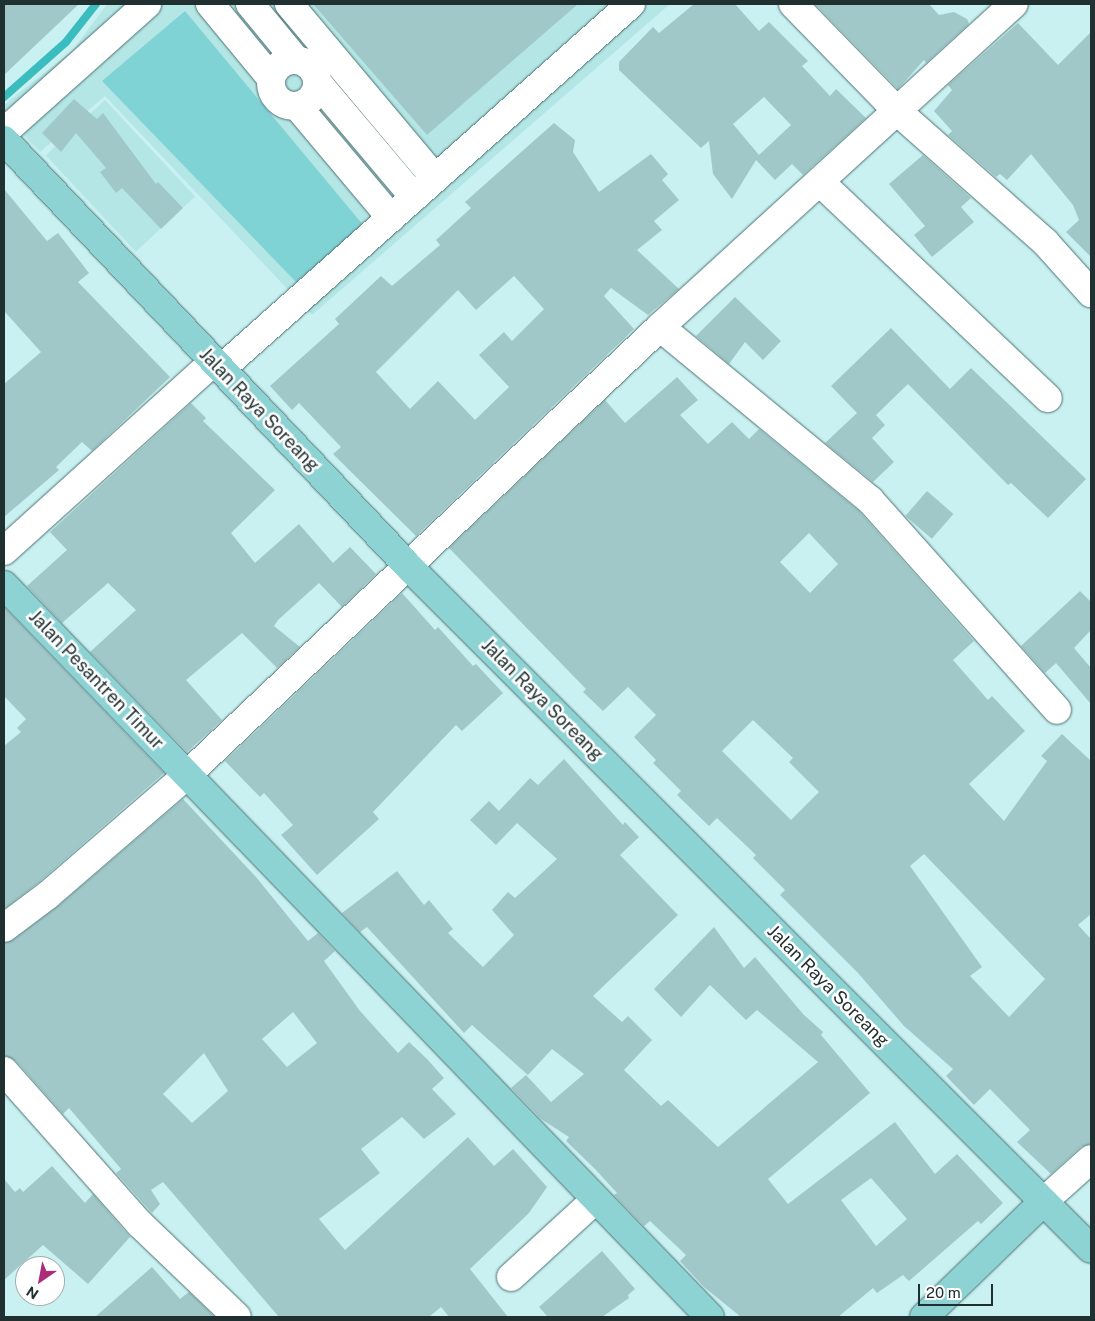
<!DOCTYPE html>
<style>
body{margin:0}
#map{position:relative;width:1095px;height:1321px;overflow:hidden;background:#c9f1f2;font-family:"Public Sans",sans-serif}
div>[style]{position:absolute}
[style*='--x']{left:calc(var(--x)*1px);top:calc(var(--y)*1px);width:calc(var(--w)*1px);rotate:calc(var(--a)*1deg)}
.built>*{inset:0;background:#b4e6e6;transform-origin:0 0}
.green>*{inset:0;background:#80d3d4}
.stream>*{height:8px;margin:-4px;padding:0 4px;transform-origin:4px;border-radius:4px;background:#3bbdbf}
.building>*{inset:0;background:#a1c8c9;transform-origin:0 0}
.roads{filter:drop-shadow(0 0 1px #4c7071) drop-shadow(0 0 1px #4c7071)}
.minor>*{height:28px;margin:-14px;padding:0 14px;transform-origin:14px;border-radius:14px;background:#fff}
.minor>.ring{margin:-14px;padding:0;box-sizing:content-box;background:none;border:28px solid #fff;border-radius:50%}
.major>*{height:28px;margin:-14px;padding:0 14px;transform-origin:14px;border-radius:14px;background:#8ed3d4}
span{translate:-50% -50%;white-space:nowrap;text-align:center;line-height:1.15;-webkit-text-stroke:5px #fff;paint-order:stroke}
.street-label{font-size:18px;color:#203030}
.frame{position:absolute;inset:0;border:5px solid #203030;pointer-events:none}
.north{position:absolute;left:15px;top:1256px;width:50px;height:50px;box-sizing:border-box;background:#fff;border:1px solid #a6acac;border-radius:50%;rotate:213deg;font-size:14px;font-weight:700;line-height:20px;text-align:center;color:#203030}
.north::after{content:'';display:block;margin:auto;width:18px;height:22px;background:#ab2c7b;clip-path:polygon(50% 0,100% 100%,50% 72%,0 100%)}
.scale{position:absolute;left:918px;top:1284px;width:75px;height:22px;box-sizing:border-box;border:2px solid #203030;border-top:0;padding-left:6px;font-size:15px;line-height:18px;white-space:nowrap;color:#203030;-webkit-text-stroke:4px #fff;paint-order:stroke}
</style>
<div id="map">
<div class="built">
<div style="clip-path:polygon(107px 4px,670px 4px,312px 315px,105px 96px,40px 152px,4px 114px,4px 105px,73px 50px)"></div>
<div style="left:105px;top:100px;width:132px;height:81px;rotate:47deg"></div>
</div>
<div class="green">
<div style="clip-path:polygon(185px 11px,364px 226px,296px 282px,102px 81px)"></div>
</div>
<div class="stream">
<div style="--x:4;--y:97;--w:83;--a:-41.6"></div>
<div style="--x:66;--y:42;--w:48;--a:-51.7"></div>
</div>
<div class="building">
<div style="clip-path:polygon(4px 4px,79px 4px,4px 75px)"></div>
<div style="clip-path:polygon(313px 4px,578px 4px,427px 135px)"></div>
<div style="clip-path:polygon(evenodd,694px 4px,735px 4px,759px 31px,769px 22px,808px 61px,802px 66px,830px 96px,836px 89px,866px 118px,803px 175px,792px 164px,775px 180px,756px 160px,732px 199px,713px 174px,709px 141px,701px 148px,619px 70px,619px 62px,653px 27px,659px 33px,694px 4px,764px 97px,791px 125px,759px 155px,733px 124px,764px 97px)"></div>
<div style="clip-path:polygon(815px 4px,929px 4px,939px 15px,954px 12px,967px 19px,969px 24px,926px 63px,924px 60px,898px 89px)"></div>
<div style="clip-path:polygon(1018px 23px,1058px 65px,1091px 32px,1091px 257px,1066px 232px,1079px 220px,1073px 205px,1031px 154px,1007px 180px,1000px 174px,996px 177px,948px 135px,952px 131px,934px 111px,952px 90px,948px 85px)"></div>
<div style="clip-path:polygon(74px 99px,97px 119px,103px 113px,156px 184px,158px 182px,183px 208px,161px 229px,122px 188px,116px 193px,100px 172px,106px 168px,76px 133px,61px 152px,42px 133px)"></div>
<div style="clip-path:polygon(evenodd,554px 123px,575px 140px,573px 152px,599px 192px,651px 154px,668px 174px,662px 180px,679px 200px,654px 221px,662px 230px,637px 250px,679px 289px,648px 315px,611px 288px,604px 296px,634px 329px,416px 536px,333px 454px,341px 447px,299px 403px,292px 410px,270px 386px,339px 324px,335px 319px,381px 276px,392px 286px,440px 245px,436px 240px,471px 208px,465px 202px,554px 123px,514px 276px,544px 309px,512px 341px,504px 332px,479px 355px,509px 387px,475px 420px,438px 381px,410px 409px,376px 372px,458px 290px,476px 310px,514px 276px)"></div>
<div style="clip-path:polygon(923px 155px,971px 198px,961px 207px,974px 222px,932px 257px,914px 235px,925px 226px,889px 184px)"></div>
<div style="clip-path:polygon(4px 189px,47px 241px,58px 233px,89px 273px,78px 282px,170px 377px,92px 451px,82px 442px,56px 467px,59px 470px,4px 517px,4px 384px,41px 352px,4px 311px)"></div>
<div style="clip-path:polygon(735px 297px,781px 341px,763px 360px,745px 342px,729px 364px,696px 336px)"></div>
<div style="clip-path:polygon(891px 328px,950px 389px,971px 368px,1086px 479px,1048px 518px,1011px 483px,1008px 485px,908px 384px,876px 415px,885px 425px,872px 438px,894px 462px,873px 482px,825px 443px,857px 413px,831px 386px)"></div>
<div style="clip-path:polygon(evenodd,677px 377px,698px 400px,680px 415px,708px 444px,732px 422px,749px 439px,759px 429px,859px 511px,974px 641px,953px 660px,988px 700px,992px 696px,1025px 731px,969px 784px,1004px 821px,1047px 761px,1041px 756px,1062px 734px,1091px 761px,1091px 914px,1078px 925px,1091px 939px,1091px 1144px,1081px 1147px,1051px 1174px,1017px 1142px,1030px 1130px,990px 1089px,974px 1105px,946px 1076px,953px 1069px,904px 1026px,858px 973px,780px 895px,785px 890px,753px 858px,756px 855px,717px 818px,709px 826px,677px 795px,681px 791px,653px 763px,656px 760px,634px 737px,656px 715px,628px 687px,603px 711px,583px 692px,586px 689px,449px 548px,605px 400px,625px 423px,677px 377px,809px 533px,838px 564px,810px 593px,780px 562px,809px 533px,677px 377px,753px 720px,793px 758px,789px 762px,819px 792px,791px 820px,722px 751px,753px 720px,677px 377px,924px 854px,1045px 979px,1009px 1017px,970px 976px,982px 967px,910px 866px,924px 854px)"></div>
<div style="clip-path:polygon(191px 403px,206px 418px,203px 421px,275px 490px,231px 533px,255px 563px,299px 524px,333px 563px,350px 547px,376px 574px,342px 607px,319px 583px,278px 620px,274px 626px,300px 647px,277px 668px,242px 633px,186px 680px,222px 720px,187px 752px,90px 652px,136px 610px,108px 583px,62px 623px,27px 586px,67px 550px,50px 532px)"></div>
<div style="left:927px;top:491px;width:35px;height:33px;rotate:41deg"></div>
<div style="clip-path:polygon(1080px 591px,1091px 602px,1091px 630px,1074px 648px,1091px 668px,1091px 704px,1056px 663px,1045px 673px,1021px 646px)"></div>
<div style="clip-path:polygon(402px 593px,435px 630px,438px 627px,473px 666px,476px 664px,503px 693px,462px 731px,456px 725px,373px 812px,379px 819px,317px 875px,281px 835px,293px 825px,264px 793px,260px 797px,225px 761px)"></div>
<div style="clip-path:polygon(4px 607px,164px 773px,38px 883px,4px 909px,4px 746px,21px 732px,17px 728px,26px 719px,4px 696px)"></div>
<div style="clip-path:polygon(evenodd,564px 759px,623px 825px,625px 822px,639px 837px,620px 855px,678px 915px,593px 996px,622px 1022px,628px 1016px,652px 1040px,624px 1070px,661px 1106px,668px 1100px,718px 1147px,818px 1062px,757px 1010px,746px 1020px,710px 985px,681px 1017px,654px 989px,714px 927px,744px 968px,755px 957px,803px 1014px,823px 1032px,821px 1035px,870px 1093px,768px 1179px,788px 1204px,895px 1122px,935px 1174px,957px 1154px,1003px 1203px,981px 1224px,978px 1221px,909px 1281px,903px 1275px,877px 1293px,873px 1288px,838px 1317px,741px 1317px,704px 1287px,680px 1261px,686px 1255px,650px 1221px,644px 1226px,614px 1195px,617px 1193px,595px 1169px,566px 1141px,569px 1137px,541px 1119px,511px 1088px,526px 1075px,551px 1102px,584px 1074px,552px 1049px,528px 1075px,472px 1025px,464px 1033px,367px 927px,360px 932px,342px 913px,397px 871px,424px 905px,429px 900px,453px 929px,448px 933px,483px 967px,514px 935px,492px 910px,508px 892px,515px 898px,557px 859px,517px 823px,496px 845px,470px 820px,489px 801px,499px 811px,530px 778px,538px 785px,564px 759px,871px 1178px,907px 1219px,876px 1246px,841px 1200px,871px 1178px)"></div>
<div style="clip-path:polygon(evenodd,183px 799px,256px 877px,308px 941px,318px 933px,335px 951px,324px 961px,360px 1011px,398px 1053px,409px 1042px,427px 1059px,444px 1078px,432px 1089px,456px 1114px,424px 1139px,402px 1117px,361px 1149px,380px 1173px,319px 1219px,345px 1250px,468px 1137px,494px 1166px,513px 1149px,547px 1187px,529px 1213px,470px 1269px,508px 1317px,449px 1317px,441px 1307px,429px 1317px,279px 1317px,163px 1182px,151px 1190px,160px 1204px,152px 1213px,116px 1173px,121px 1169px,69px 1108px,63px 1114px,16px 1061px,4px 1056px,4px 943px,13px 940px,57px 907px,183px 799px,293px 1012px,317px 1043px,287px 1067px,262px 1039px,293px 1012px,183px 799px,204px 1053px,228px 1091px,192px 1123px,163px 1094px,204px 1053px)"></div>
<div style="clip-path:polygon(52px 1166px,85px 1203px,93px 1194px,130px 1237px,88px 1284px,43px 1245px,4px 1280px,4px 1179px,15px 1192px,20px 1188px,23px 1192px)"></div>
<div style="clip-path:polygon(602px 1251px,635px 1289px,628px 1295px,629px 1298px,602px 1317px,548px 1317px,539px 1307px)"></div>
<div style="clip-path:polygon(152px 1267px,180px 1299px,189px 1292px,215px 1317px,95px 1317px)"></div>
</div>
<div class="roads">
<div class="minor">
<div style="--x:210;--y:4;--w:96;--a:50.5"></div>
<div style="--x:250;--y:4;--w:72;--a:50.6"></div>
<div style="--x:289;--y:4;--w:227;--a:50"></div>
<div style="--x:793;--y:4;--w:149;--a:45.8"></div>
<div style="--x:897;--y:111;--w:198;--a:41.5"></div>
<div style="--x:1045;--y:242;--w:69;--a:48"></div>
<div class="ring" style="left:271px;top:60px;width:18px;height:18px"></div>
<div style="--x:318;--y:83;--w:149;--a:49.9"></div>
<div style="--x:298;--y:107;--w:145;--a:50"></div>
<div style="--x:4;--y:132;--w:192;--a:-41.8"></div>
<div style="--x:820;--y:182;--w:314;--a:43.5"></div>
<div style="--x:660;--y:327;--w:272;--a:39.5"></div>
<div style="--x:870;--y:500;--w:281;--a:48.3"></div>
<div style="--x:221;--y:369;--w:549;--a:-41.68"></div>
<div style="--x:4;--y:551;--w:283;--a:-42.1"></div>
<div style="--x:4;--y:928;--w:55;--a:-36.9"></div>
<div style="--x:48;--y:895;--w:185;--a:-40.8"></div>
<div style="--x:188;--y:774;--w:650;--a:-43.44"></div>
<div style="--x:660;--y:327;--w:479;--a:-42.4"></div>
<div style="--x:4;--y:1071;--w:205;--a:48.4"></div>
<div style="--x:140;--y:1224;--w:134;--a:43.8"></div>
<div style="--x:1043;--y:1202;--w:64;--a:-41.9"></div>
<div style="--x:511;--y:1277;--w:114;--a:-42.5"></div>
</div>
<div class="major">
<div style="--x:4;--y:140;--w:589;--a:46.51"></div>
<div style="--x:409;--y:567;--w:964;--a:45"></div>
<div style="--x:4;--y:585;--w:1017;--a:46.04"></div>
<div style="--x:924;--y:1317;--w:165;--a:-44"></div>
</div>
</div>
<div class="street-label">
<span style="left:259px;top:410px;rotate:46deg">Jalan Raya Soreang</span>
<span style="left:96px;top:680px;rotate:46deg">Jalan Pesantren Timur</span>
<span style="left:542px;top:700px;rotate:45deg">Jalan Raya Soreang</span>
<span style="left:828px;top:986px;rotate:45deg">Jalan Raya Soreang</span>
</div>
<div class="frame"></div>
<div class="north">N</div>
<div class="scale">20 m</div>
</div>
